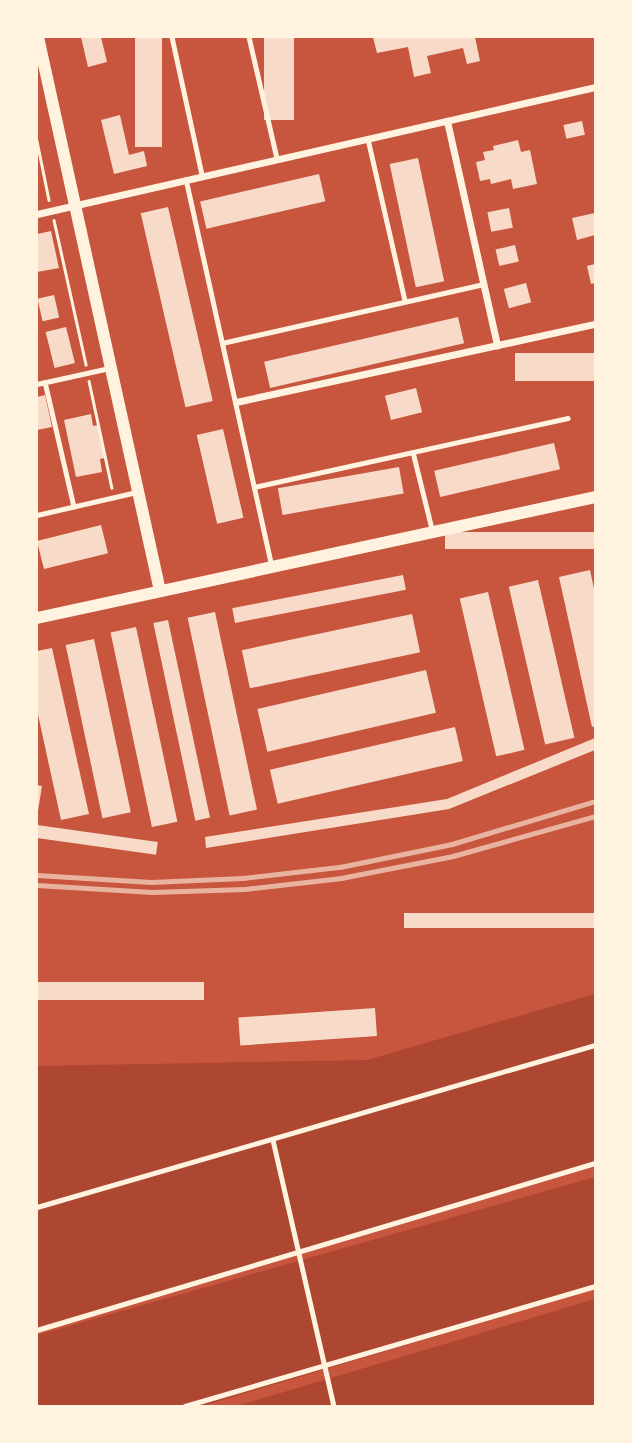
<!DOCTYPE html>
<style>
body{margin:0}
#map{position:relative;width:632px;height:1443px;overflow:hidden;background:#c8553d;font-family:Helvetica,sans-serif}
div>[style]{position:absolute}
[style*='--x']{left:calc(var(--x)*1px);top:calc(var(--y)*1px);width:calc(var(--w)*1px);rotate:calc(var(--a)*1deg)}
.green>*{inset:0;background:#ae4732}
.building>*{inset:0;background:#f7dbc8;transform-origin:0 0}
.path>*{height:2.5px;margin:-1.25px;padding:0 1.25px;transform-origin:1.25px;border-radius:1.25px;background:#fff3e0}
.service>*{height:4.5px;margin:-2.25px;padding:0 2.25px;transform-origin:2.25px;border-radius:2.25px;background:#fff3e0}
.minor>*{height:7px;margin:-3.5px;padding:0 3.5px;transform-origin:3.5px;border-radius:3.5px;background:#fff3e0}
.secondary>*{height:12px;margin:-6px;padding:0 6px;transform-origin:6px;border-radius:6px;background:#fff3e0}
.rail>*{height:4.5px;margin:-2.25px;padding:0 2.25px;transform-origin:2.25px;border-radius:2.25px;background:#e9b49f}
span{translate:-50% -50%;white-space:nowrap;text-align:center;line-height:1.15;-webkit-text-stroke:6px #fff3e0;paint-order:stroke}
.frame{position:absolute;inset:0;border:38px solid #fff3e0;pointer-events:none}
</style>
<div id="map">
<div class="green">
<div style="clip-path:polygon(595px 994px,595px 1167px,37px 1327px,37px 1066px,367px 1060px)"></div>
<div style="clip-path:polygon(595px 1177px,595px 1289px,202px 1406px,37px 1406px,37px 1335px)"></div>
<div style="clip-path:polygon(595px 1299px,595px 1406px,236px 1406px,284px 1392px)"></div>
</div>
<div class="building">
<div style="clip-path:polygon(81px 37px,101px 37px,107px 62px,88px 67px)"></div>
<div style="left:135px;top:37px;width:27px;height:110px"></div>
<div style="left:264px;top:37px;width:30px;height:83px"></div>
<div style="clip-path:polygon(373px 37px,475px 37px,480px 61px,467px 64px,463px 48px,427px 56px,431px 73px,414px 77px,408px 47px,377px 53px)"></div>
<div style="clip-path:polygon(120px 115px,129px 155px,144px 151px,147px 166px,114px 174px,101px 120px)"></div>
<div style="left:582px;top:121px;width:14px;height:19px;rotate:78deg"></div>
<div style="clip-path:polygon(518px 140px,521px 152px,530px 150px,537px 184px,513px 189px,511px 179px,491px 184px,490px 179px,480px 181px,476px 162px,485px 160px,483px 152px,494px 150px,493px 146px)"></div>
<div style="left:418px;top:158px;width:126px;height:29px;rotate:78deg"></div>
<div style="left:319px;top:174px;width:28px;height:122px;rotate:77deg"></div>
<div style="left:168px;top:207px;width:199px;height:28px;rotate:77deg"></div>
<div style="left:509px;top:208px;width:20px;height:22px;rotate:79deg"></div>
<div style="clip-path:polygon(595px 213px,595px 235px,577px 240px,572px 218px)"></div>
<div style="clip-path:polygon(51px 231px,59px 268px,37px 272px,37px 234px)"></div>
<div style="left:515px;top:245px;width:17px;height:20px;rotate:77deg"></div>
<div style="clip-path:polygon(595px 264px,595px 283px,591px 284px,587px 266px)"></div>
<div style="left:526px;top:283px;width:20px;height:23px;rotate:75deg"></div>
<div style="left:54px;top:295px;width:23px;height:17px;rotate:77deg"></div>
<div style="left:458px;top:317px;width:27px;height:199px;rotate:77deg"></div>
<div style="left:66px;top:327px;width:37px;height:21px;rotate:76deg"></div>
<div style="left:595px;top:353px;width:28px;height:80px;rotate:90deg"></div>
<div style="left:416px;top:388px;width:25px;height:32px;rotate:76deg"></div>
<div style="clip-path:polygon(45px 395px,52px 427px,37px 430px,37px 397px)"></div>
<div style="clip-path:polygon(91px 414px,93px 426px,98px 425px,105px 458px,100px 459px,102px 472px,76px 477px,64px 420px)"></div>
<div style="left:223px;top:429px;width:91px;height:27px;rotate:77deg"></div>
<div style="left:554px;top:443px;width:27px;height:123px;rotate:77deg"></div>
<div style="left:399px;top:467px;width:27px;height:123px;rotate:80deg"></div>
<div style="left:101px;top:525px;width:29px;height:66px;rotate:76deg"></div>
<div style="left:595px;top:532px;width:17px;height:150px;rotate:90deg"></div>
<div style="clip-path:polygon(590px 570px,595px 593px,595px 726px,592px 727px,559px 577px)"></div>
<div style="left:403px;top:575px;width:15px;height:174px;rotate:79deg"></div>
<div style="left:538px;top:580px;width:162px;height:30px;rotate:77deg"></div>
<div style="left:488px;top:592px;width:162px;height:29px;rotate:77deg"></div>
<div style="left:215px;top:612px;width:202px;height:28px;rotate:78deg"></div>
<div style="left:412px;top:614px;width:39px;height:174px;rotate:78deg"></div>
<div style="left:168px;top:620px;width:202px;height:15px;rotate:78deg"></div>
<div style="left:136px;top:627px;width:199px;height:26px;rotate:78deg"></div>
<div style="left:94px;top:639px;width:177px;height:29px;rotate:78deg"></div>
<div style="clip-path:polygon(52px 648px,89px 814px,61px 820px,37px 710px,37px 651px)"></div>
<div style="left:426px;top:670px;width:44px;height:173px;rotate:77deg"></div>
<div style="left:455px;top:727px;width:35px;height:190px;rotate:77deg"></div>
<div style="clip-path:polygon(595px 738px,595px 750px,449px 809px,206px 848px,205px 837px,447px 799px)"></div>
<div style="clip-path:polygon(37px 785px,42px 786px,38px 811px,37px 810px)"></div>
<div style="left:37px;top:825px;width:122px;height:13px;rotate:8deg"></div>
<div style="left:595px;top:913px;width:15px;height:191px;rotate:90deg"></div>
<div style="left:204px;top:982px;width:18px;height:167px;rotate:90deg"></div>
<div style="left:375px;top:1008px;width:28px;height:137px;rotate:86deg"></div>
</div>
<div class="path">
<div style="--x:37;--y:141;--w:60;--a:78.5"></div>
<div style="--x:54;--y:220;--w:148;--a:77.5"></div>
<div style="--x:89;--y:381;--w:109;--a:77.9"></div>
</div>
<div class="service">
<div style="--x:172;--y:37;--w:141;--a:77.7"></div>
<div style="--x:249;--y:37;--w:124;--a:77"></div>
<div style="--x:368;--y:139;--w:166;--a:77.1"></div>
<div style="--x:186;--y:179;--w:396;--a:77.5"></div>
<div style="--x:222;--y:343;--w:268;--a:-12.7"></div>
<div style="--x:45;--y:382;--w:128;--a:76.9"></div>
<div style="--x:37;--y:384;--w:75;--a:-12.4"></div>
<div style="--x:413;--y:452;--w:79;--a:76.1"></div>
<div style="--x:254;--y:487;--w:321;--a:-12.4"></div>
<div style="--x:37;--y:515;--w:103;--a:-13"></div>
<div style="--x:273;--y:1140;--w:273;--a:77.1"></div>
<div style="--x:37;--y:1207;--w:581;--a:-16.19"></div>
<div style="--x:37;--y:1330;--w:582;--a:-16.66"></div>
<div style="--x:185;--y:1406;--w:427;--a:-16.3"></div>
</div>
<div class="minor">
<div style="--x:447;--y:121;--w:230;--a:77.4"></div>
<div style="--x:37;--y:214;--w:572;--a:-12.82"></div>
<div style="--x:236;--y:402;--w:367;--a:-12.3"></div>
</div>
<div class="secondary">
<div style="--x:38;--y:37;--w:567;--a:77.58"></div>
<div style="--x:37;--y:618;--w:571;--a:-12.23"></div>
</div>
<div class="rail">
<div style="--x:37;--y:875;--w:114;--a:3.5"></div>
<div style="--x:151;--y:882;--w:92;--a:-2.5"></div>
<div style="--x:243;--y:878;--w:98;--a:-6.5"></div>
<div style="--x:340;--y:867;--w:114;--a:-11.6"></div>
<div style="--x:452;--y:844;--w:149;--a:-16.7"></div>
<div style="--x:37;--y:885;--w:115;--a:3.5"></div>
<div style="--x:152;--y:892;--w:93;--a:-1.8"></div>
<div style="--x:245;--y:889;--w:97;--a:-6.5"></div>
<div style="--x:341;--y:878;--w:114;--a:-11.1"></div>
<div style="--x:453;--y:856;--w:148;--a:-15.7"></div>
</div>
<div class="frame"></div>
</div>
